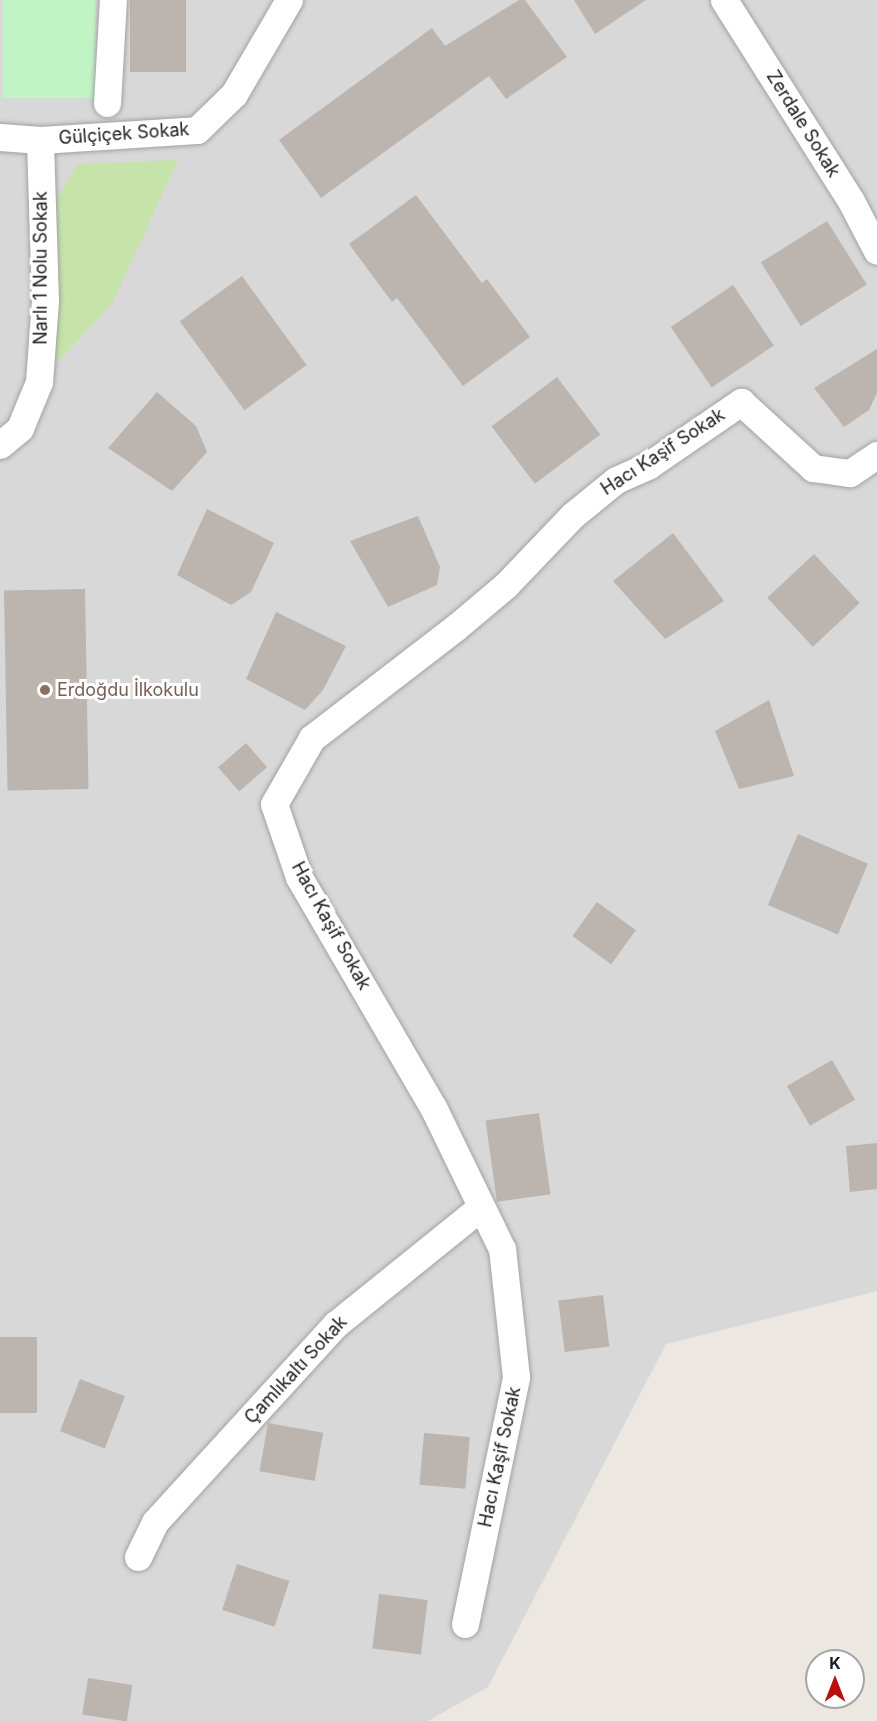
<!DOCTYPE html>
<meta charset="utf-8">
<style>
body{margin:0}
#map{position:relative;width:877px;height:1721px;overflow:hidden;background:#ece8e1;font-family:Inter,sans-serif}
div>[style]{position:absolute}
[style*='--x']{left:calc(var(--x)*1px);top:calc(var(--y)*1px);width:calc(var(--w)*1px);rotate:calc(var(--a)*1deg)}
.residential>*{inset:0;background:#d9d8d8}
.grass>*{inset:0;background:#c6e3aa}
.park>*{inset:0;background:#c0f4c4;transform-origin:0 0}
.building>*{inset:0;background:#bcb4ae;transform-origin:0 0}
.roads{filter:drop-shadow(0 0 2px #a2a2a2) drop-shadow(0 0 2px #a2a2a2)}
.minor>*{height:27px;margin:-13.5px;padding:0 13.5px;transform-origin:13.5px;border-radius:13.5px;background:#fff}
.dots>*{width:16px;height:16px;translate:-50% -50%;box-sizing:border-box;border:3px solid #fff;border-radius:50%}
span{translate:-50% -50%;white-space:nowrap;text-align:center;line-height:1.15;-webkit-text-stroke:6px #fff;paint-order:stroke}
.street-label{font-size:18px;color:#1b1b1b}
.education-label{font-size:18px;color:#785e54}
.left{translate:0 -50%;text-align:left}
.north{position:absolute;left:805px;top:1649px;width:60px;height:60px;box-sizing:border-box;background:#fff;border:2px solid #a4a4a4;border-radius:50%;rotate:0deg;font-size:16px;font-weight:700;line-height:24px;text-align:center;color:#1b1b1b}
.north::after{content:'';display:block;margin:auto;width:21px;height:27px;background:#b80f0f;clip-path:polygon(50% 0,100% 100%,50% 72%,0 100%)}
</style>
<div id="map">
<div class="residential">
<div style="clip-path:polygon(0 0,877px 0,877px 1291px,666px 1344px,488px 1687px,428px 1721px,0 1721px)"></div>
</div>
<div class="grass">
<div style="clip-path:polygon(178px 160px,112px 304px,58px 362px,53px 348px,53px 205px,78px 164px)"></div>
</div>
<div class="park">
<div style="left:3px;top:0;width:92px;height:98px"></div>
</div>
<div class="building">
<div style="left:130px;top:0;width:56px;height:72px"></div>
<div style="clip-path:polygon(519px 0,525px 0,567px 57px,506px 99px,489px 76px,321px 198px,279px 140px,432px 28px,445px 46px)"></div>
<div style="clip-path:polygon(574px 0,646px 0,595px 34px)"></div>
<div style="clip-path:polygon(416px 195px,482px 283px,487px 279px,530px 337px,463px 386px,397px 298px,392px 302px,349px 244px)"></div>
<div style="left:827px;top:221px;width:75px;height:78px;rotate:58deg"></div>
<div style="left:242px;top:276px;width:110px;height:77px;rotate:54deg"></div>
<div style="left:733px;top:285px;width:73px;height:75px;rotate:56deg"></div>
<div style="clip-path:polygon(877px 349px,877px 393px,869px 410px,844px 427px,814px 388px)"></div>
<div style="left:557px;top:377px;width:72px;height:82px;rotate:53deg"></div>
<div style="clip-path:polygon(157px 392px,196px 426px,207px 452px,172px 491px,108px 448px)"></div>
<div style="clip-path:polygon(207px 509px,274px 543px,251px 592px,231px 605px,177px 575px)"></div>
<div style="clip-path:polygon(418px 516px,440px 567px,437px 585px,388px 607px,350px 541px)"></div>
<div style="clip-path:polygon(673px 533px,724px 601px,665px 639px,613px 581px)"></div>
<div style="left:814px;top:554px;width:67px;height:64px;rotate:47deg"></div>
<div style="left:85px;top:589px;width:200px;height:81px;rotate:89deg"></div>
<div style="clip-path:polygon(276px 612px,346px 646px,323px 690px,305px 710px,246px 679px)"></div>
<div style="clip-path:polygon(769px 700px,794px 776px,739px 789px,715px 731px)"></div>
<div style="left:246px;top:743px;width:32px;height:37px;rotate:49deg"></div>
<div style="left:798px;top:834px;width:76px;height:77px;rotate:23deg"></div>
<div style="left:597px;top:902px;width:48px;height:42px;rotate:36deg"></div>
<div style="left:832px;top:1060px;width:46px;height:52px;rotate:60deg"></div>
<div style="left:539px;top:1113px;width:82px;height:54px;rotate:82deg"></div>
<div style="clip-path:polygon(877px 1143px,877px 1189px,850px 1192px,846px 1146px)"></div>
<div style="left:603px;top:1295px;width:52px;height:45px;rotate:83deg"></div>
<div style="left:0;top:1337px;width:37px;height:76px"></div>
<div style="left:80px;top:1379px;width:48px;height:56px;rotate:21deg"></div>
<div style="left:268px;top:1423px;width:56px;height:49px;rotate:10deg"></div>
<div style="left:424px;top:1433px;width:46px;height:52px;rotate:5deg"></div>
<div style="left:237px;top:1564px;width:55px;height:48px;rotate:18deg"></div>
<div style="left:379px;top:1594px;width:49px;height:55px;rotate:7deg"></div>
<div style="left:88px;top:1678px;width:45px;height:37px;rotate:9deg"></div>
</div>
<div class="roads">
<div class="minor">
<div style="--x:724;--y:0;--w:238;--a:57.7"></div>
<div style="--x:851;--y:201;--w:56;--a:62.5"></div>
<div style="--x:107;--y:103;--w:103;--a:-86.7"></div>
<div style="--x:0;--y:137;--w:40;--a:4.3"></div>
<div style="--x:40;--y:140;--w:157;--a:-3.6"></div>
<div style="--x:197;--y:130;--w:52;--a:-44.2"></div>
<div style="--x:234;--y:94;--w:109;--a:-59.7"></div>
<div style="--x:0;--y:445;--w:26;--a:-40"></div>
<div style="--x:20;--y:428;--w:50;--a:-67.6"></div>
<div style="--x:39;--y:382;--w:81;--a:-85.8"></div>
<div style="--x:45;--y:301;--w:161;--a:-91.8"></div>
<div style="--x:138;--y:1557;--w:39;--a:-64"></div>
<div style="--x:155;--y:1522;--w:268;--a:-47.6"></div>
<div style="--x:336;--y:1324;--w:186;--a:-38.9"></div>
<div style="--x:465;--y:1624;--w:252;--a:-78.3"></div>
<div style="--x:516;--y:1377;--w:129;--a:-96.2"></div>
<div style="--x:502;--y:1249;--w:156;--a:-115.9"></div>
<div style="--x:434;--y:1109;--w:268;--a:-120.2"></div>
<div style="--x:299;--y:877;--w:77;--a:-108.9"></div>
<div style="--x:274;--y:804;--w:76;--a:-60.1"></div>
<div style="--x:312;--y:738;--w:180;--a:-37.6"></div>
<div style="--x:455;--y:628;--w:67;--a:-40.1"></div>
<div style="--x:506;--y:585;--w:97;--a:-46.3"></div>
<div style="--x:573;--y:515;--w:55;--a:-39.1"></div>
<div style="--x:616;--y:480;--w:36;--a:-24"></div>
<div style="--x:649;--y:465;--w:112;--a:-34.4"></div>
<div style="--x:741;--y:402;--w:98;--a:42.5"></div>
<div style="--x:813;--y:468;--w:37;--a:8"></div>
<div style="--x:850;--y:473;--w:32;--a:-34"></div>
</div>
</div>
<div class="dots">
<div style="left:45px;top:690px;background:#8d6e63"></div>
</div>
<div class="street-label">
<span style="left:803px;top:124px;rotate:58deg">Zerdale Sokak</span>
<span style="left:124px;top:134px;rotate:-4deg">Gülçiçek Sokak</span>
<span style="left:41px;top:268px;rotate:-90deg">Narlı 1 Nolu Sokak</span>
<span style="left:663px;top:452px;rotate:-33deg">Hacı Kaşif Sokak</span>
<span style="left:331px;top:926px;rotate:61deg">Hacı Kaşif Sokak</span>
<span style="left:296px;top:1370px;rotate:-47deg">Çamlıkaltı Sokak</span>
<span style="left:500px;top:1457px;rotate:-78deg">Hacı Kaşif Sokak</span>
</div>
<div class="education-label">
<span class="left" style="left:57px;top:690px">Erdoğdu İlkokulu</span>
</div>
<div class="north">K</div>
</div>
